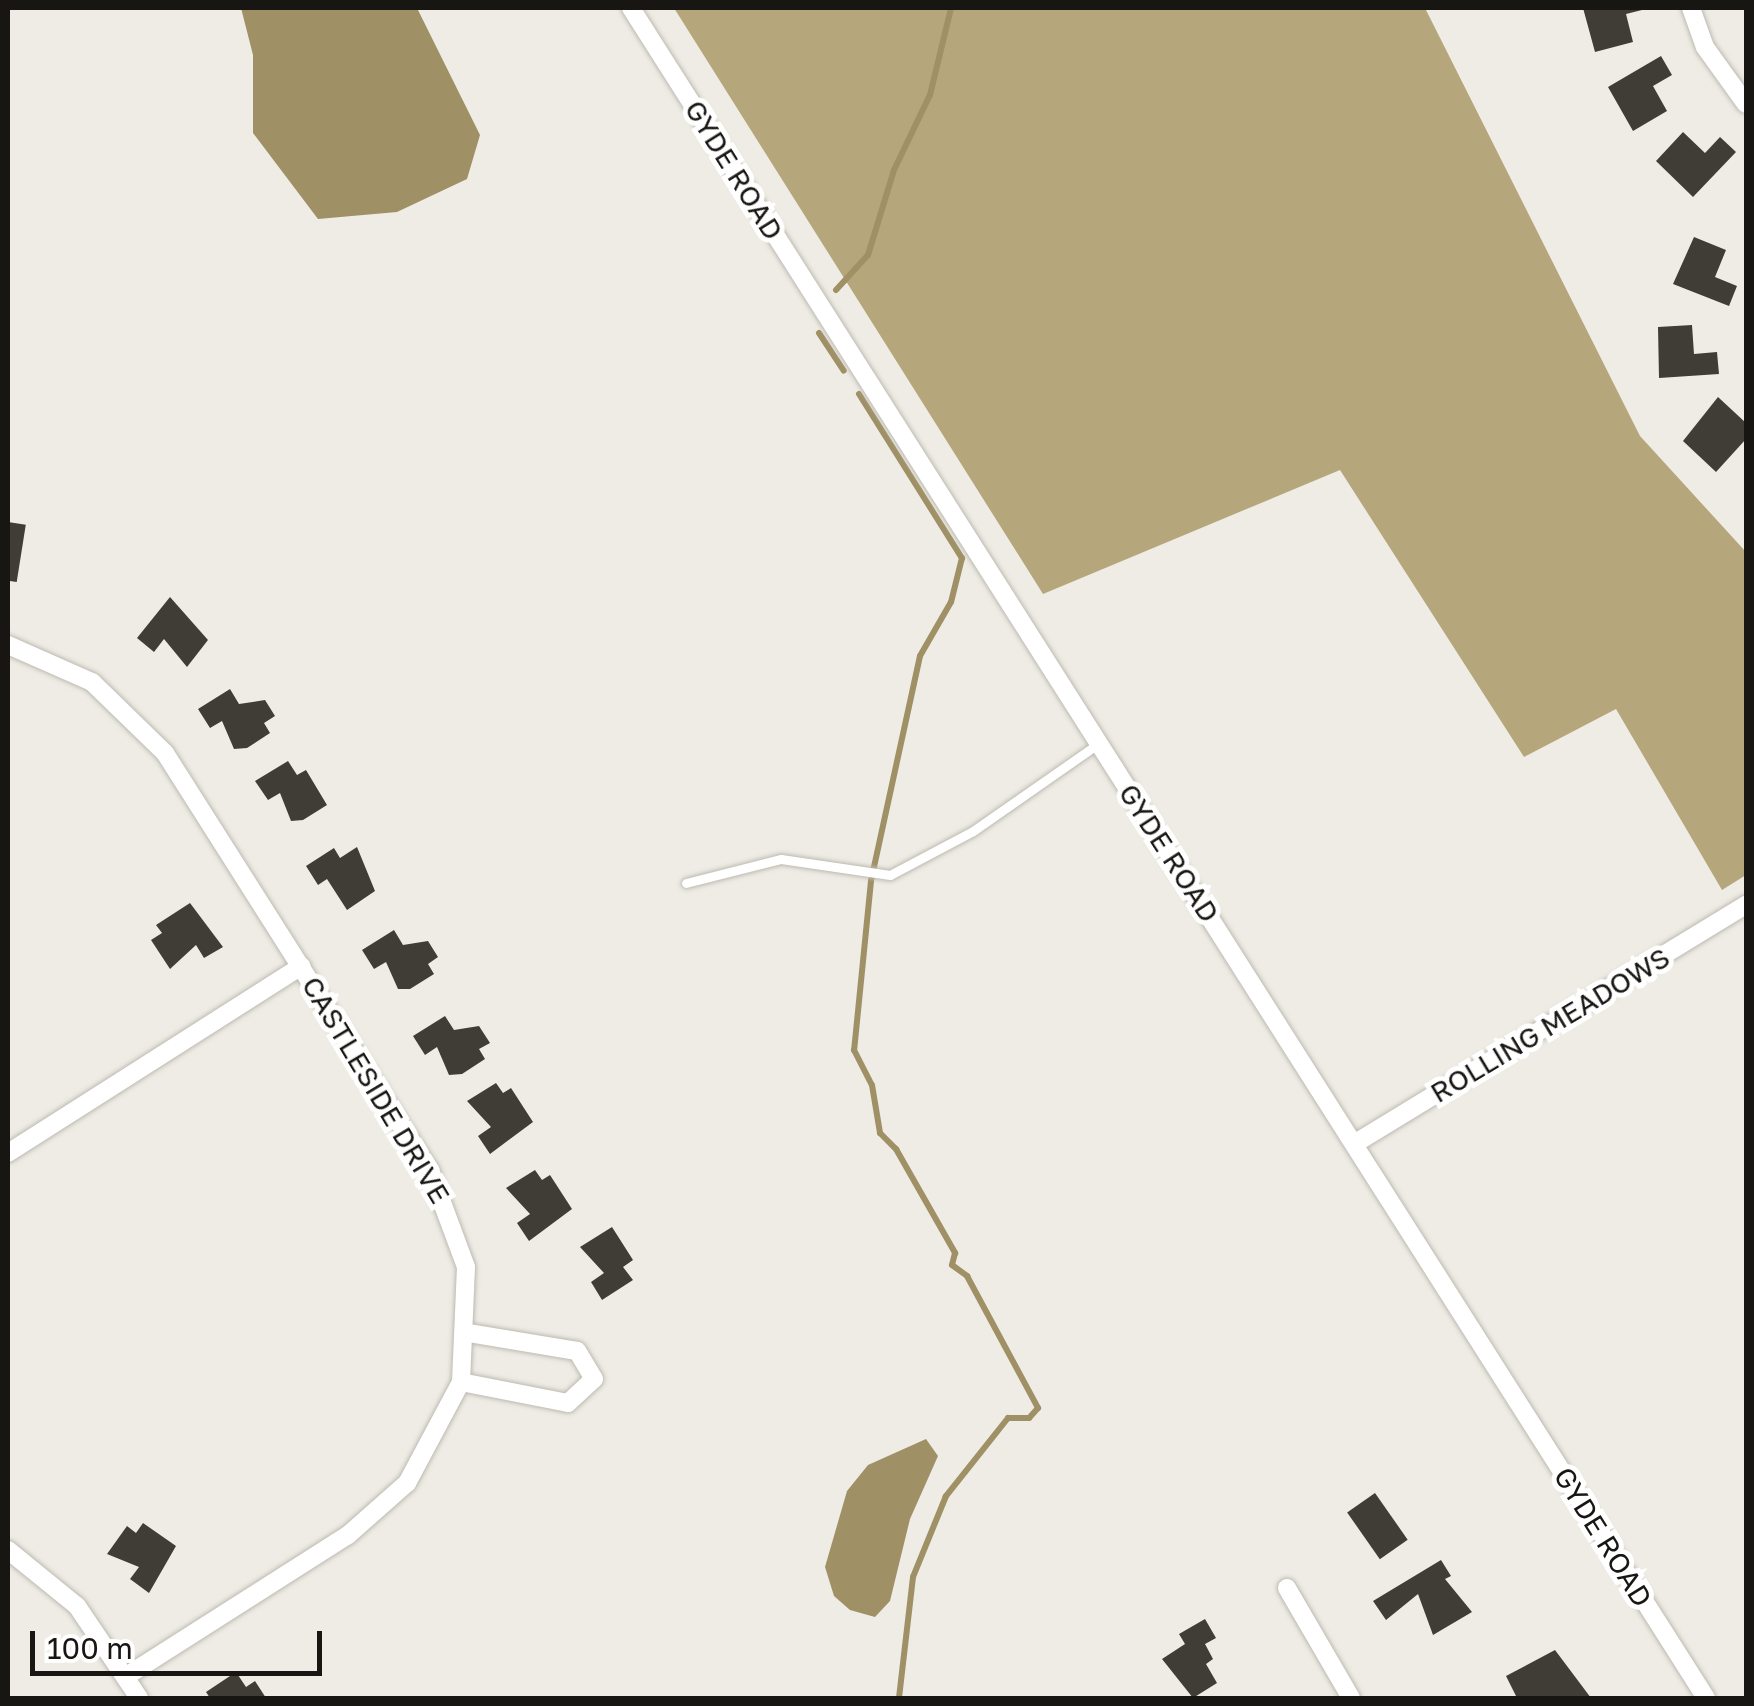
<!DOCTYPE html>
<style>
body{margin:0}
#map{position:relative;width:1754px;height:1706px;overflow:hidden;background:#eeece4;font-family:"Golos Text",sans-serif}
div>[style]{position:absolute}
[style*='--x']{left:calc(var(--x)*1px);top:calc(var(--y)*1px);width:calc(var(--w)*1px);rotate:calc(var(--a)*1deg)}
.forest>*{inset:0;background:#b6a67b}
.water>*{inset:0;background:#9f9065}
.stream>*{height:6px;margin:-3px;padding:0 3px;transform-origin:3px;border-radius:3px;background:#9f9065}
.building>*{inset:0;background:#403d37;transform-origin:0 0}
.roads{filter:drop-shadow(0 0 2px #bdbab2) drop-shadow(0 0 2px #bdbab2)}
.lane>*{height:9px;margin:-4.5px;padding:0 4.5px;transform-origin:4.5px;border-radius:4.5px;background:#fff}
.street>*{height:18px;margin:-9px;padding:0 9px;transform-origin:9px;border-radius:9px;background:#fff}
span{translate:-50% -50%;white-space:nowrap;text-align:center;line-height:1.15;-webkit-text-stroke:10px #fff;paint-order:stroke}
.street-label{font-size:28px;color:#171613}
.frame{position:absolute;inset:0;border:10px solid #171613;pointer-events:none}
.scale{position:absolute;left:30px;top:1631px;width:292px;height:45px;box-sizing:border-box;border:5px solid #171613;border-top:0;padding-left:12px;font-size:30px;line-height:35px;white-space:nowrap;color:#171613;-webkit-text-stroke:8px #fff;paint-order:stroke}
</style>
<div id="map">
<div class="forest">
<div style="clip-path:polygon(674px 8px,1425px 8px,1640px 436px,1746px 552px,1746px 875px,1722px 890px,1616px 709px,1524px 757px,1340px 470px,1043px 594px)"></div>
</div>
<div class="water">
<div style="clip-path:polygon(241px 8px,417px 8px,480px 135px,467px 179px,397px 212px,318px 219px,253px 133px,253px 55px)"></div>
<div style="clip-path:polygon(926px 1439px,938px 1456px,910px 1519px,890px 1601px,875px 1617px,850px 1610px,834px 1596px,825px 1567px,847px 1491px,868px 1465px)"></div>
</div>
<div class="stream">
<div style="--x:836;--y:290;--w:47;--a:-47.6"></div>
<div style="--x:868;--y:255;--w:89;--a:-73"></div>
<div style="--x:894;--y:170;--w:83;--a:-64.4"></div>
<div style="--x:930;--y:95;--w:89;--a:-76.4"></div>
<div style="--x:819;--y:333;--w:45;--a:56.7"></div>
<div style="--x:859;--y:394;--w:194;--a:57.9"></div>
<div style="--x:962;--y:558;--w:45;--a:104"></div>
<div style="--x:951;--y:602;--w:62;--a:119.9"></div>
<div style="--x:920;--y:656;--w:230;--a:102.3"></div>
<div style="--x:871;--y:881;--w:170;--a:95.7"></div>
<div style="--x:854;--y:1050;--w:39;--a:63"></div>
<div style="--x:872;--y:1085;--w:49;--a:80.5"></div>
<div style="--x:880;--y:1133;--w:23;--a:45"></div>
<div style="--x:896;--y:1149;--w:120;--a:60.4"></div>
<div style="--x:955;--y:1253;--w:12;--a:104"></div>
<div style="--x:952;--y:1265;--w:19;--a:36"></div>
<div style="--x:967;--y:1276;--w:150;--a:61.7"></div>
<div style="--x:1038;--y:1408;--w:13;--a:132"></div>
<div style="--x:1029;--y:1418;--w:21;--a:180"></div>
<div style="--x:1008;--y:1418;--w:100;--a:128.5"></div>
<div style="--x:946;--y:1496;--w:87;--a:112.2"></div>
<div style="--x:913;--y:1577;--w:122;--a:96.6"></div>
</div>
<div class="building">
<div style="clip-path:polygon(1583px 8px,1645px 8px,1646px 9px,1626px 14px,1633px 42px,1595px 52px)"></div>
<div style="clip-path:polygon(1661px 56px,1672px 75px,1653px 86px,1667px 111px,1633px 131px,1608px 87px)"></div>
<div style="clip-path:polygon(1683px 132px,1705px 153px,1720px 137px,1736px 152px,1693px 197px,1656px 161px)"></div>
<div style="clip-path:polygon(1694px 237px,1726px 250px,1715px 277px,1737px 286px,1729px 306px,1673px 284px)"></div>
<div style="clip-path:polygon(1692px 325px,1694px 354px,1717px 352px,1719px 374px,1659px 378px,1658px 327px)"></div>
<div style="clip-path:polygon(1718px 397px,1746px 423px,1746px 439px,1716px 472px,1683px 441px)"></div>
<div style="left:8px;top:522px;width:18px;height:58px;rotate:9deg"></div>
<div style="clip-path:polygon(170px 597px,208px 640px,187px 667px,164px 639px,154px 652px,137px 638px)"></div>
<div style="clip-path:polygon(230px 689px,239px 704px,265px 700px,275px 716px,264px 723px,270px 733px,247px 748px,234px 749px,222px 721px,210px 728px,198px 709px)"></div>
<div style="clip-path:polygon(288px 761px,297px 775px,306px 770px,327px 805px,303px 820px,291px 821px,280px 793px,268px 800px,255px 781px)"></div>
<div style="clip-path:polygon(357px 847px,375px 891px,347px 910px,327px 879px,318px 885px,306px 866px,334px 848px,340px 858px)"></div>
<div style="clip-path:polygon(190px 903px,223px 947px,204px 958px,196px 945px,170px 969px,151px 940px,162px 933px,156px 925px)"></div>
<div style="clip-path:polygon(394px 930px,403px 945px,428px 941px,438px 957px,428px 964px,434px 974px,410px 989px,398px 989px,386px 962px,374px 969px,362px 950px)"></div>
<div style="clip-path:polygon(445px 1016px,454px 1030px,479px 1026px,490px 1043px,479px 1049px,485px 1059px,462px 1074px,449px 1075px,437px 1047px,425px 1055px,413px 1036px)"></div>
<div style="clip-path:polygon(496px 1083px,503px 1093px,511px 1088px,533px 1122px,490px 1154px,478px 1136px,491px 1127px,467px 1101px)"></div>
<div style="clip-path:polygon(535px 1170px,542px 1180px,550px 1175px,572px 1209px,529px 1241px,517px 1223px,530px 1214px,506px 1188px)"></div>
<div style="clip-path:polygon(612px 1227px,633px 1260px,623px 1267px,633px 1280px,602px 1300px,591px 1282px,604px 1273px,580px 1247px)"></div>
<div style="left:1375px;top:1493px;width:57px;height:34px;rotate:55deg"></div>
<div style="clip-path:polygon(143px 1523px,176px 1546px,149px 1593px,130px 1579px,139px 1567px,107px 1554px,127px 1526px,136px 1533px)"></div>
<div style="clip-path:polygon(1441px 1560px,1451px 1576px,1445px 1579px,1472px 1612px,1433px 1635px,1418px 1594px,1386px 1620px,1373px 1601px)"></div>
<div style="clip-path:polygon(1205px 1619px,1216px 1638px,1205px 1644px,1213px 1659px,1206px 1664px,1217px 1683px,1193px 1698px,1162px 1659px,1185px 1644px,1179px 1634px)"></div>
<div style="clip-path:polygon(1555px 1650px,1591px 1698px,1517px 1698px,1506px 1676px)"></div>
<div style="clip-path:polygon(236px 1672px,246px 1687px,255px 1681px,266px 1698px,210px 1698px,206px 1692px)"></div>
</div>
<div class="roads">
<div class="lane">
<div style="--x:686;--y:883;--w:98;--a:-14.2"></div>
<div style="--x:781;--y:859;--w:110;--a:8.4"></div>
<div style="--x:890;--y:875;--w:94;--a:-27.9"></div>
<div style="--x:973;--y:831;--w:154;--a:-34.9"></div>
</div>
<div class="street">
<div style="--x:631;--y:8;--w:2003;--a:57.54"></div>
<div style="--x:1691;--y:8;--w:41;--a:70.3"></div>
<div style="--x:1705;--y:47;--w:70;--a:54.3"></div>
<div style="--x:8;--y:645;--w:92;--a:23.8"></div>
<div style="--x:92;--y:682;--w:102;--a:44.2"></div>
<div style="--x:165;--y:753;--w:494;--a:57.6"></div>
<div style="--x:430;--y:1170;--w:103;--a:69.6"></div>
<div style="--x:466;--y:1267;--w:115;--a:92.5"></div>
<div style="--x:461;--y:1382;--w:115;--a:118.1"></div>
<div style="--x:407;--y:1483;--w:79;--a:138.6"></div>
<div style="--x:348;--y:1535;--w:264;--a:147.5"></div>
<div style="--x:1354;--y:1144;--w:459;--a:-31.4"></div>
<div style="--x:8;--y:1153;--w:348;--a:-32.5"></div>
<div style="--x:461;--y:1382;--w:109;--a:11.1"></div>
<div style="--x:568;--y:1403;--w:35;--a:-43"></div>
<div style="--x:594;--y:1379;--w:33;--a:-121"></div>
<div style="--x:577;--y:1351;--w:109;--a:-170.5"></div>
<div style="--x:8;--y:1550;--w:89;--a:39.1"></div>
<div style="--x:77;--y:1606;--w:111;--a:56"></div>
<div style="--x:1287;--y:1588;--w:127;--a:59.8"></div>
</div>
</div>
<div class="street-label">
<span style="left:734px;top:170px;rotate:58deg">GYDE ROAD</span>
<span style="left:1169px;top:853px;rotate:57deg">GYDE ROAD</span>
<span style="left:1550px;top:1025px;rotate:-31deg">ROLLING MEADOWS</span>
<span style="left:376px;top:1090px;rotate:59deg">CASTLESIDE DRIVE</span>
<span style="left:1603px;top:1537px;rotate:58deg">GYDE ROAD</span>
</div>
<div class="frame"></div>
<div class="scale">100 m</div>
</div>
